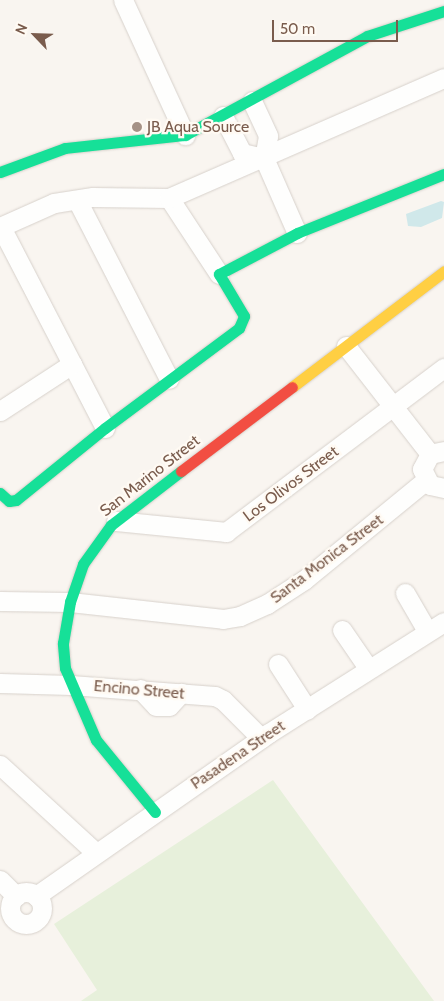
<!DOCTYPE html>
<style>
body{margin:0}
#map{position:relative;width:444px;height:1001px;overflow:hidden;background:#f9f5f0;font-family:Cabin,sans-serif}
div>[style]{position:absolute}
[style*='--x']{left:calc(var(--x)*1px);top:calc(var(--y)*1px);width:calc(var(--w)*1px);rotate:calc(var(--a)*1deg)}
.green>*{inset:0;background:#e7f0db}
.water>*{inset:0;background:#d0e8ea}
.roads{filter:drop-shadow(0 0 1px #d7d1cb) drop-shadow(0 0 1px #d7d1cb)}
.street>*{height:19px;margin:-9.5px;padding:0 9.5px;transform-origin:9.5px;border-radius:9.5px;background:#fefefd}
.street>.ring{margin:-9.5px;padding:0;box-sizing:content-box;background:none;border:19px solid #fefefd;border-radius:50%}
.fast>*{height:11px;margin:-5.5px;padding:0 5.5px;transform-origin:5.5px;border-radius:5.5px;background:#16e098}
.slow>*{height:11px;margin:-5.5px;padding:0 5.5px;transform-origin:5.5px;border-radius:5.5px;background:#ffcf43}
.jam>*{height:11px;margin:-5.5px;padding:0 5.5px;transform-origin:5.5px;border-radius:5.5px;background:#f24e42}
.dots>*{width:14px;height:14px;translate:-50% -50%;box-sizing:border-box;border:2px solid #fffaf3;border-radius:50%}
span{translate:-50% -50%;white-space:nowrap;text-align:center;line-height:1.15;-webkit-text-stroke:4.5px #fffaf3;paint-order:stroke}
.poi-label{font-size:16px;color:#7a5c4d}
.left{translate:0 -50%;text-align:left}
.street-label{font-size:16px;color:#7a5c4d}
.north{position:absolute;left:10px;top:10px;width:50px;height:50px;-webkit-text-stroke:4px #fffaf3;paint-order:stroke;rotate:294deg;font-size:14px;font-weight:700;line-height:20px;text-align:center;color:#7a5c4d}
.north::after{content:'';display:block;margin:auto;width:18px;height:22px;background:#7a5c4d;clip-path:polygon(50% 0,100% 100%,50% 72%,0 100%)}
.scale{position:absolute;left:272px;top:20px;width:126px;height:22px;box-sizing:border-box;border:2px solid #7a5c4d;border-top:0;padding-left:6px;font-size:15px;line-height:18px;white-space:nowrap;color:#7a5c4d;-webkit-text-stroke:4px #fffaf3;paint-order:stroke}
</style>
<div id="map">
<div class="green">
<div style="clip-path:polygon(273px 780px,434px 1001px,81px 1001px,97px 990px,54px 924px)"></div>
</div>
<div class="water">
<div style="clip-path:polygon(441px 201px,444px 202px,442px 218px,421px 227px,408px 226px,406px 214px)"></div>
</div>
<div class="roads">
<div class="street">
<div style="--x:123;--y:0;--w:149;--a:65.3"></div>
<div style="--x:252;--y:101;--w:38;--a:65"></div>
<div style="--x:268;--y:136;--w:22;--a:100"></div>
<div style="--x:264;--y:158;--w:82;--a:66.3"></div>
<div style="--x:223;--y:116;--w:42;--a:62.8"></div>
<div style="--x:242;--y:153;--w:23;--a:13"></div>
<div style="--x:169;--y:198;--w:91;--a:56.7"></div>
<div style="--x:77;--y:200;--w:201;--a:62.8"></div>
<div style="--x:0;--y:227;--w:59;--a:-24"></div>
<div style="--x:54;--y:203;--w:39;--a:-9"></div>
<div style="--x:93;--y:197;--w:76;--a:0.8"></div>
<div style="--x:169;--y:198;--w:300;--a:-23.6"></div>
<div style="--x:346;--y:346;--w:137;--a:52.1"></div>
<div style="--x:72;--y:364;--w:72;--a:62.7"></div>
<div style="--x:0;--y:411;--w:86;--a:-33.1"></div>
<div style="--x:72;--y:364;--w:154;--a:-117.4"></div>
<div style="--x:444;--y:451;--w:14;--a:168"></div>
<div style="--x:430;--y:454;--w:17;--a:118"></div>
<div style="--x:422;--y:469;--w:18;--a:63"></div>
<div style="--x:430;--y:485;--w:14;--a:12"></div>
<div style="--x:116;--y:521;--w:111;--a:5.7"></div>
<div style="--x:226;--y:532;--w:273;--a:-37"></div>
<div style="--x:405;--y:593;--w:44;--a:59.9"></div>
<div style="--x:0;--y:601;--w:70;--a:0.8"></div>
<div style="--x:70;--y:602;--w:154;--a:6.3"></div>
<div style="--x:223;--y:619;--w:17;--a:-10"></div>
<div style="--x:240;--y:616;--w:30;--a:-24"></div>
<div style="--x:267;--y:604;--w:44;--a:-33"></div>
<div style="--x:304;--y:580;--w:156;--a:-39.3"></div>
<div style="--x:342;--y:630;--w:46;--a:55.6"></div>
<div style="--x:278;--y:664;--w:54;--a:57.2"></div>
<div style="--x:0;--y:683;--w:71;--a:1.6"></div>
<div style="--x:71;--y:685;--w:144;--a:4.4"></div>
<div style="--x:215;--y:696;--w:9;--a:27"></div>
<div style="--x:223;--y:700;--w:54;--a:45"></div>
<div style="--x:140;--y:689;--w:23;--a:47"></div>
<div style="--x:156;--y:706;--w:13;--a:0"></div>
<div style="--x:169;--y:706;--w:18;--a:-47"></div>
<div style="--x:0;--y:765;--w:130;--a:42.5"></div>
<div style="--x:0;--y:880;--w:23;--a:45"></div>
<div class="ring" style="left:10px;top:892px;width:13px;height:13px"></div>
<div style="--x:36;--y:896;--w:284;--a:-35"></div>
<div style="--x:269;--y:733;--w:207;--a:-32.4"></div>
</div>
<div class="fast">
<div style="--x:0;--y:172;--w:69;--a:-20.3"></div>
<div style="--x:65;--y:148;--w:121;--a:-6.2"></div>
<div style="--x:185;--y:135;--w:207;--a:-28.5"></div>
<div style="--x:367;--y:36;--w:81;--a:-18"></div>
<div style="--x:0;--y:493;--w:12;--a:42"></div>
<div style="--x:9;--y:501;--w:7;--a:-8"></div>
<div style="--x:16;--y:500;--w:114;--a:-39"></div>
<div style="--x:105;--y:428;--w:167;--a:-36.7"></div>
<div style="--x:239;--y:328;--w:13;--a:-67"></div>
<div style="--x:244;--y:316;--w:49;--a:-120.8"></div>
<div style="--x:219;--y:274;--w:88;--a:-27.7"></div>
<div style="--x:297;--y:233;--w:158;--a:-21.9"></div>
<div style="--x:155;--y:812;--w:93;--a:-129.3"></div>
<div style="--x:96;--y:740;--w:78;--a:-113.3"></div>
<div style="--x:65;--y:668;--w:25;--a:-95"></div>
<div style="--x:63;--y:643;--w:42;--a:-80.3"></div>
<div style="--x:70;--y:602;--w:40;--a:-71.1"></div>
<div style="--x:83;--y:564;--w:48;--a:-54.3"></div>
<div style="--x:111;--y:525;--w:88;--a:-37.6"></div>
</div>
<div class="slow">
<div style="--x:292;--y:387;--w:191;--a:-37.3"></div>
</div>
<div class="jam">
<div style="--x:181;--y:471;--w:139;--a:-37.1"></div>
</div>
</div>
<div class="dots">
<div style="left:137px;top:127px;background:#a69286"></div>
</div>
<div class="poi-label">
<span class="left" style="left:147px;top:127px">JB Aqua Source</span>
</div>
<div class="street-label">
<span style="left:150px;top:476px;rotate:-38deg">San Marino Street</span>
<span style="left:291px;top:484px;rotate:-37deg">Los Olivos Street</span>
<span style="left:327px;top:559px;rotate:-37deg">Santa Monica Street</span>
<span style="left:139px;top:690px;rotate:5deg">Encino Street</span>
<span style="left:238px;top:755px;rotate:-34deg">Pasadena Street</span>
</div>
<div class="north">N</div>
<div class="scale">50 m</div>
</div>
